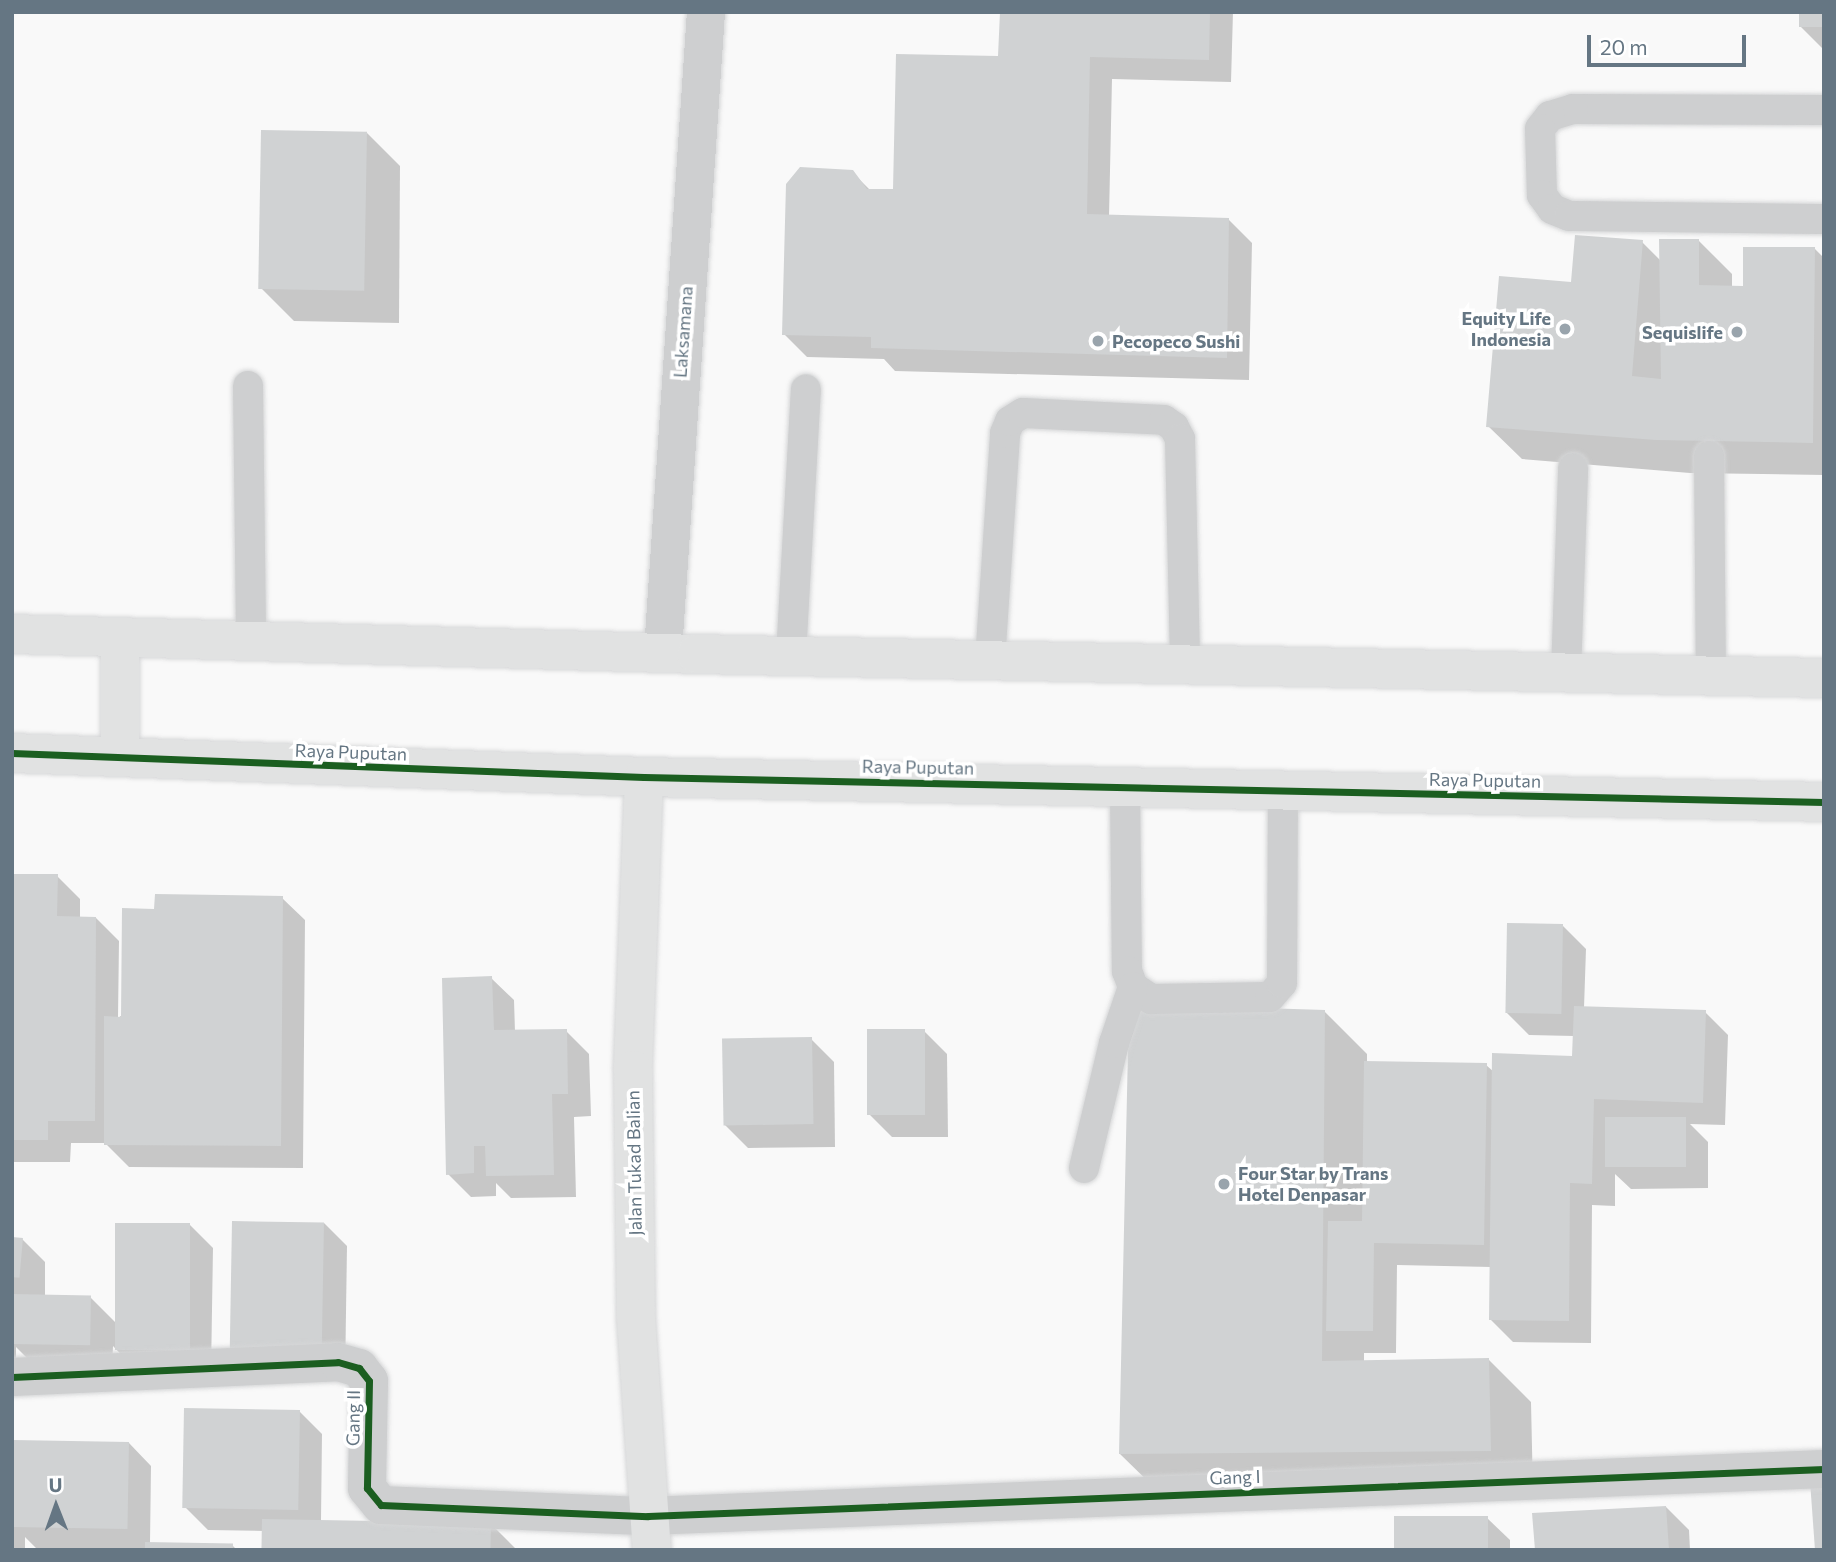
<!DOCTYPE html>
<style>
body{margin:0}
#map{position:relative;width:1836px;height:1562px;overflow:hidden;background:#f9f9f9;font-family:Commissioner,sans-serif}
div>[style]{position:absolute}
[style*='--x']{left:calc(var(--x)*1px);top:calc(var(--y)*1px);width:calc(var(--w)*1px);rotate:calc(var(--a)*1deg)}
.shadow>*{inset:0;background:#0003}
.building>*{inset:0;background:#d0d2d3;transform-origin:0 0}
.roads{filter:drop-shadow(0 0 2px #d5d6d7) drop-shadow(0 0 2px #d5d6d7)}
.lane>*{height:30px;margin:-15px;padding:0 15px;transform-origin:15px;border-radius:15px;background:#cecfd0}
.street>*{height:38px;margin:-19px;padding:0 19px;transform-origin:19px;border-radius:19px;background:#cecfd0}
.secondary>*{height:38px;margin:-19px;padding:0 19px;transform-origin:19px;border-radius:19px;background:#e1e2e2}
.cycleway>*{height:7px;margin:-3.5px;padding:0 3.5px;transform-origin:3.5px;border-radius:3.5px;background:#1b5e20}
.dots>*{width:19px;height:19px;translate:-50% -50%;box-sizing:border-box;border:4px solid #fff;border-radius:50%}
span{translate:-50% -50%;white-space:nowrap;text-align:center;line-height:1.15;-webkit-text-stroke:7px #fff;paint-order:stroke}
.poi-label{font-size:18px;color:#657683;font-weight:700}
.right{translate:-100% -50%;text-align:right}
.left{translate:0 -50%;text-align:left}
.street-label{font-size:18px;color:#657683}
.frame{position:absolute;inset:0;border:14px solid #657683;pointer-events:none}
.north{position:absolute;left:21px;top:1471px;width:70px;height:70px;-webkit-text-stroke:5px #fff;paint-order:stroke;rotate:359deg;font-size:19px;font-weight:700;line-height:28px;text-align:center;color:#657683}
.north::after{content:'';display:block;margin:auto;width:24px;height:32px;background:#657683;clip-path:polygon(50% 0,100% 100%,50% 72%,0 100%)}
.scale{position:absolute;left:1587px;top:35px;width:159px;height:32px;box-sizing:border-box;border:4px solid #657683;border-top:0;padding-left:9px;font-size:21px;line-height:24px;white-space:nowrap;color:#657683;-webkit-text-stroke:5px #fff;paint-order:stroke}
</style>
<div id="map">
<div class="shadow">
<div style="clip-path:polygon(1002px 12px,1233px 12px,1231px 82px,1112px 79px,1109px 217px,1229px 220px,1252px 243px,1249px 380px,895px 371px,884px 359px,807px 357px,784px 334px,852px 172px,871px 191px,895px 191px,1000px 57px)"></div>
<div style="clip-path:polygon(1824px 12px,1824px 50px,1801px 27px)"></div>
<div style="clip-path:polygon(367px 133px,400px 166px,399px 323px,294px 321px,261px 288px)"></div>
<div style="clip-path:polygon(1699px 241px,1732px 274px,1732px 287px,1745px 287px,1815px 249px,1824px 258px,1824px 475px,1690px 473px,1522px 459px,1488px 426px,1573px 283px,1642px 242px,1661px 261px)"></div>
<div style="clip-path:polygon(12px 875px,57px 876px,80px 899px,80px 918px,96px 918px,119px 941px,118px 1018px,282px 898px,305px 920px,303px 1168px,129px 1167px,105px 1143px,71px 1143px,70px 1162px,12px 1162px)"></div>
<div style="clip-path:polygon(1563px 926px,1586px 949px,1584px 1008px,1705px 1012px,1728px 1035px,1725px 1125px,1690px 1124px,1708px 1142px,1708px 1188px,1631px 1189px,1615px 1174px,1615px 1206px,1592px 1205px,1591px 1343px,1513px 1342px,1491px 1320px,1491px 1267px,1397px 1265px,1396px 1353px,1364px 1353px,1364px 1362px,1489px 1360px,1531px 1402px,1533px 1492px,1163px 1496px,1120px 1454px,1324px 1011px,1367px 1054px,1367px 1063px,1486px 1065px,1494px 1072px,1573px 1057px,1574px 1036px,1529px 1035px,1506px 1012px)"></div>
<div style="clip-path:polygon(491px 978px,514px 1000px,515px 1032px,566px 1031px,589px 1054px,591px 1116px,574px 1117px,576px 1197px,511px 1198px,496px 1183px,496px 1196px,471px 1197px,448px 1174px)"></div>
<div style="clip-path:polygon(924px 1031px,947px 1054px,948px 1137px,892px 1137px,869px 1114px)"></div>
<div style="clip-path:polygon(811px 1039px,834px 1062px,835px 1147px,748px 1148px,725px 1125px)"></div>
<div style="clip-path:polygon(324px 1223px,347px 1246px,345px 1379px,233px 1355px)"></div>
<div style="clip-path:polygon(190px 1225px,213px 1248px,211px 1373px,138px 1372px,113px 1346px,112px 1368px,36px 1367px,16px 1347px,16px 1373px,12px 1373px,12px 1239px,22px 1239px,45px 1262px,45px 1296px,90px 1297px,116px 1323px)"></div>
<div style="clip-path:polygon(299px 1411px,322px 1434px,321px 1521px,490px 1523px,517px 1550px,264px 1550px,264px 1531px,208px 1530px,185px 1507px)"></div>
<div style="clip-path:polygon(12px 1441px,129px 1443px,151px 1466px,150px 1544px,232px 1545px,237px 1550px,37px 1549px,25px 1537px,25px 1550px,12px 1550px)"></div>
<div style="clip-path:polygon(1666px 1507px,1689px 1530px,1690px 1550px,1536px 1550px)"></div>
<div style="clip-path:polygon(1487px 1518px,1510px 1540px,1510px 1550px,1396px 1550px)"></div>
</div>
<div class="building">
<div style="clip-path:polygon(1000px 12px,1210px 12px,1209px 60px,1090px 57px,1087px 214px,1229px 218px,1227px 358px,871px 348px,871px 337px,782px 335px,786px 184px,800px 167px,853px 170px,867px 189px,893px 189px,896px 54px,998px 56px)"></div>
<div style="left:1799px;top:12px;width:25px;height:15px"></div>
<div style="left:261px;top:130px;width:106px;height:159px;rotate:1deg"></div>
<div style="clip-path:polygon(1575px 235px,1643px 240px,1632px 376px,1661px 379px,1659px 239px,1699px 239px,1699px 285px,1743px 286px,1743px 247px,1815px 247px,1813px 443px,1656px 440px,1486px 427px,1499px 276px,1571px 282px)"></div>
<div style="clip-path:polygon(12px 874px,58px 874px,57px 916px,96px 917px,95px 1121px,48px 1121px,48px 1140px,12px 1140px)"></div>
<div style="clip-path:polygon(155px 894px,283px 896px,281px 1146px,104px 1145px,104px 1016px,121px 1017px,122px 908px,154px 909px)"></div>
<div style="left:1507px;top:923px;width:56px;height:90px;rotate:1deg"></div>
<div style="clip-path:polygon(492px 976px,494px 1030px,567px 1029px,568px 1094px,552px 1094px,554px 1175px,486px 1176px,485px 1146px,474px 1146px,474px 1173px,446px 1175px,442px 978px)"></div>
<div style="clip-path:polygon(1129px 1004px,1325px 1010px,1322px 1361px,1489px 1358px,1491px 1451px,1119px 1454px)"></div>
<div style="clip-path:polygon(1574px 1006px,1706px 1010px,1703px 1103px,1594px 1099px,1592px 1184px,1570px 1183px,1569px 1321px,1489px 1320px,1492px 1053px,1572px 1056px)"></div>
<div style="left:867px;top:1029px;width:58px;height:86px"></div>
<div style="left:812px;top:1037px;width:87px;height:90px;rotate:89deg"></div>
<div style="clip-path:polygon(1364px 1061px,1487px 1063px,1484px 1245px,1374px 1243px,1373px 1331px,1326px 1331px,1328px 1221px,1362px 1221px)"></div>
<div style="left:1605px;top:1117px;width:81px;height:50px"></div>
<div style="left:232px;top:1221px;width:92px;height:134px;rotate:1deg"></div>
<div style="left:115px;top:1223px;width:75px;height:127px"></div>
<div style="left:12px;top:1237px;width:11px;height:40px;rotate:5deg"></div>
<div style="left:12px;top:1294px;width:79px;height:50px;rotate:1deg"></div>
<div style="left:184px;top:1408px;width:116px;height:100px;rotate:1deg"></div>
<div style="left:13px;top:1440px;width:116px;height:87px;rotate:1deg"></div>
<div style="clip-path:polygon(1824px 1480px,1824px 1550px,1815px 1550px,1810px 1481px)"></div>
<div style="clip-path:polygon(1666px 1506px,1669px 1550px,1535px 1550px,1532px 1513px)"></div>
<div style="left:1488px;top:1516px;width:34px;height:94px;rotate:90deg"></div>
<div style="left:262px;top:1519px;width:229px;height:31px;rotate:1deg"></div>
<div style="left:145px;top:1542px;width:88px;height:8px;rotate:1deg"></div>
</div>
<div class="roads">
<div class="lane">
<div style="--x:1824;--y:110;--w:251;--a:-179.8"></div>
<div style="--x:1573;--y:109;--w:24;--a:163"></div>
<div style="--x:1550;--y:116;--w:16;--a:128"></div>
<div style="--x:1540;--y:129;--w:66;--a:88.3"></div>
<div style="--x:1542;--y:195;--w:17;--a:54"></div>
<div style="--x:1552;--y:209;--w:18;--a:22"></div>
<div style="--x:1569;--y:216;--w:255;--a:0.7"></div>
<div style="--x:248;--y:386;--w:255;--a:89.3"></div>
<div style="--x:1709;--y:456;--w:221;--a:89.5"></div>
<div style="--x:791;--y:656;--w:267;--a:-86.8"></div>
<div style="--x:990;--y:661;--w:228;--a:-86.2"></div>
<div style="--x:1005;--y:433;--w:13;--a:-67"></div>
<div style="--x:1010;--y:421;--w:15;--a:-32"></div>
<div style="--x:1023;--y:413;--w:141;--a:2.8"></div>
<div style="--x:1164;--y:420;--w:12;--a:35"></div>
<div style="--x:1174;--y:427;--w:13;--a:63"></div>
<div style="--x:1180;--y:439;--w:226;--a:88.7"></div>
<div style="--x:1566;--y:673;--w:205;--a:-88"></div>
<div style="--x:1125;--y:788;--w:183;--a:89.4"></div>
<div style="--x:1127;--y:971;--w:17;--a:69"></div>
<div style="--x:1133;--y:987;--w:22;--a:34"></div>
<div style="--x:1151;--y:999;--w:119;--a:-1"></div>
<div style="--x:1270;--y:997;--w:18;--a:-49"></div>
<div style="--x:1282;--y:983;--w:191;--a:-89.7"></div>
<div style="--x:1084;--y:1168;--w:129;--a:-76.5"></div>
<div style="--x:1114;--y:1043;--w:59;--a:-71.3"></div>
</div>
<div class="street">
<div style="--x:663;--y:651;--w:640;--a:-86.15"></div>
<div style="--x:12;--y:1377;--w:326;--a:-2.6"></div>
<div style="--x:338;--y:1362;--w:22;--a:16"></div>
<div style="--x:359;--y:1368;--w:16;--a:52"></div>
<div style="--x:369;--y:1381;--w:107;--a:91.1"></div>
<div style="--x:367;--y:1488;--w:22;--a:51"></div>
<div style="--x:381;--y:1505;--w:267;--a:2.4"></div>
<div style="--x:648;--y:1516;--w:1177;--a:-2.29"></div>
</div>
<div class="secondary">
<div style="--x:12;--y:634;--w:684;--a:1.67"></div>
<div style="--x:696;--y:654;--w:1128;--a:1.22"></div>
<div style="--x:12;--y:753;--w:632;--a:2.17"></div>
<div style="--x:644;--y:777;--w:1180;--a:1.21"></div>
<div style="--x:120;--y:756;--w:119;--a:-90"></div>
<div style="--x:644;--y:777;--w:293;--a:92.2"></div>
<div style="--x:633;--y:1070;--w:248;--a:89.3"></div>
<div style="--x:636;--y:1318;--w:233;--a:86.1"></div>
</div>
</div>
<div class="cycleway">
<div style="--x:12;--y:753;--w:632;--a:2.17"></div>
<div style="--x:644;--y:777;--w:1180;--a:1.21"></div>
<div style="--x:12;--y:1377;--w:326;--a:-2.6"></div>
<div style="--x:338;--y:1362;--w:22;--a:16"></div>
<div style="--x:359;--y:1368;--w:16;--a:52"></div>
<div style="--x:369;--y:1381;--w:107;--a:91.1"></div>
<div style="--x:367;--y:1488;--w:22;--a:51"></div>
<div style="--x:381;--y:1505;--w:267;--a:2.4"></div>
<div style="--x:648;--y:1516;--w:1177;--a:-2.29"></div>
</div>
<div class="dots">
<div style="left:1565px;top:329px;background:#99a4ac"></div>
<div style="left:1737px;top:332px;background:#99a4ac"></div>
<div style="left:1098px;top:341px;background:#99a4ac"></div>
<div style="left:1224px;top:1184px;background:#99a4ac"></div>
</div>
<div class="poi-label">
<span class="right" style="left:1551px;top:329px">Equity Life<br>Indonesia</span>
<span class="right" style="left:1723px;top:332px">Sequislife</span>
<span class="left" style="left:1112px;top:341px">Pecopeco Sushi</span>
<span class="left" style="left:1238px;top:1184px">Four Star by Trans<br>Hotel Denpasar</span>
</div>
<div class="street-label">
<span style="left:683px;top:332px;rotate:-86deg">Laksamana</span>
<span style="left:351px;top:752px;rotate:2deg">Raya Puputan</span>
<span style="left:918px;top:767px;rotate:1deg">Raya Puputan</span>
<span style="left:1485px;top:780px;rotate:1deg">Raya Puputan</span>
<span style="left:634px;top:1163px;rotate:-91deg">Jalan Tukad Balian</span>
<span style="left:353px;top:1418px;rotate:-89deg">Gang II</span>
<span style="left:1235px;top:1477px;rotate:-2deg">Gang I</span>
</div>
<div class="frame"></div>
<div class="north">U</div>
<div class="scale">20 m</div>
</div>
